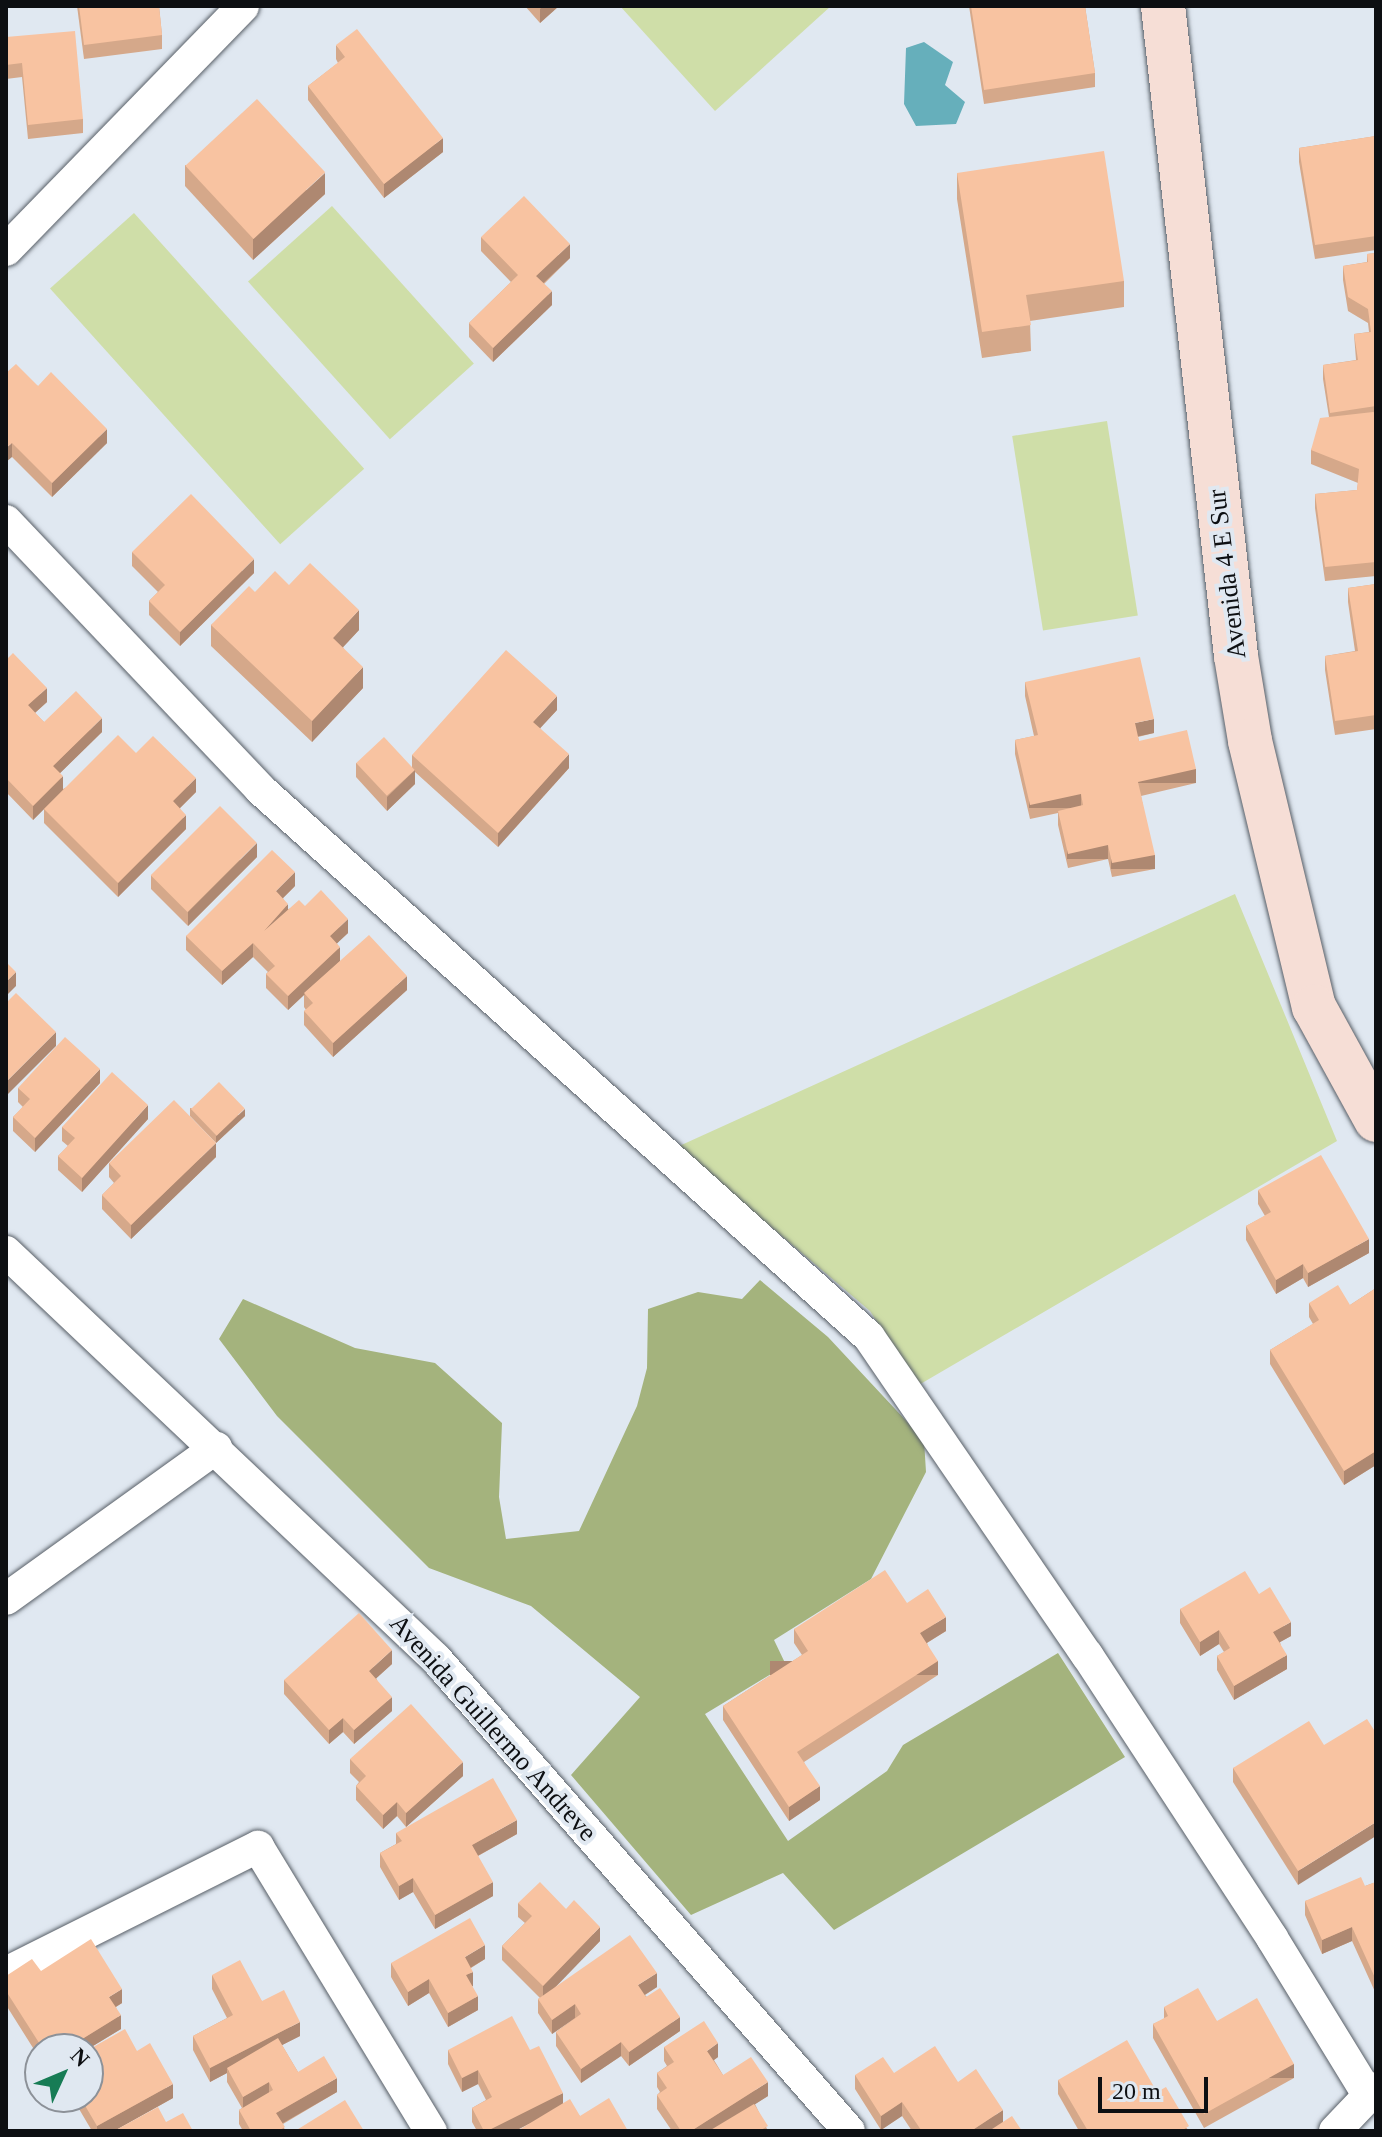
<!DOCTYPE html>
<style>
body{margin:0}
#map{position:relative;width:1382px;height:2137px;overflow:hidden;background:#e0e8f1;font-family:"Times New Roman",serif}
div>[style]{position:absolute}
[style*='--x']{left:calc(var(--x)*1px);top:calc(var(--y)*1px);width:calc(var(--w)*1px);rotate:calc(var(--a)*1deg)}
.green>*{inset:0;background:#cfdea8;transform-origin:0 0}
.forest>*{inset:0;background:#a4b37d}
.water>*{inset:0;background:#66afbb}
.roads{filter:drop-shadow(0 0 2px #585f67) drop-shadow(0 0 2px #585f67)}
.street>*{height:32px;margin:-16px;padding:0 16px;transform-origin:16px;border-radius:16px;background:#fff}
.secondary>*{height:44px;margin:-22px;padding:0 22px;transform-origin:22px;border-radius:22px;background:#f6ded6}
.wall>*{inset:0;background:#d5a88a}
.shaded-wall>*{inset:0;background:#ae8871;transform-origin:0 0}
.building>*{inset:0;background:#f8c3a1;transform-origin:0 0}
span{translate:-50% -50%;white-space:nowrap;text-align:center;line-height:1.15;-webkit-text-stroke:8px #e0e8f1;paint-order:stroke}
.street-label{font-size:26px;color:#0d0f12}
.frame{position:absolute;inset:0;border:8px solid #0d0f12;pointer-events:none}
.north{position:absolute;left:24px;top:2033px;width:80px;height:80px;box-sizing:border-box;background:#e0e8f1;border:2px solid #8c9198;border-radius:50%;rotate:46deg;font-size:22px;font-weight:700;line-height:32px;text-align:center;color:#0d0f12}
.north::after{content:'';display:block;margin:auto;width:28px;height:36px;background:#177c55;clip-path:polygon(50% 0,100% 100%,50% 72%,0 100%)}
.scale{position:absolute;left:1098px;top:2077px;width:110px;height:36px;box-sizing:border-box;border:4px solid #0d0f12;border-top:0;padding-left:10px;font-size:24px;line-height:28px;white-space:nowrap;color:#0d0f12;-webkit-text-stroke:6px #e0e8f1;paint-order:stroke}
</style>
<div id="map">
<div class="green">
<div style="clip-path:polygon(620px 6px,831px 6px,715px 111px)"></div>
<div style="left:332px;top:206px;width:212px;height:113px;rotate:48deg"></div>
<div style="left:134px;top:213px;width:344px;height:113px;rotate:48deg"></div>
<div style="left:1107px;top:421px;width:197px;height:96px;rotate:81deg"></div>
<div style="clip-path:polygon(1235px 894px,1337px 1141px,917px 1386px,870px 1311px,677px 1147px)"></div>
</div>
<div class="forest">
<div style="clip-path:polygon(760px 1280px,828px 1337px,924px 1440px,926px 1472px,871px 1579px,774px 1640px,786px 1665px,705px 1714px,788px 1841px,887px 1771px,903px 1745px,1058px 1653px,1125px 1757px,834px 1930px,783px 1873px,691px 1915px,571px 1775px,640px 1697px,531px 1606px,429px 1568px,277px 1416px,219px 1339px,243px 1299px,355px 1348px,435px 1363px,502px 1423px,499px 1497px,506px 1539px,579px 1531px,637px 1406px,647px 1368px,648px 1309px,698px 1292px,742px 1299px)"></div>
</div>
<div class="water">
<div style="clip-path:polygon(924px 42px,953px 62px,945px 85px,965px 102px,956px 124px,916px 126px,904px 104px,906px 48px)"></div>
</div>
<div class="roads">
<div class="street">
<div style="--x:6;--y:250;--w:340;--a:-45.8"></div>
<div style="--x:6;--y:521;--w:369;--a:46.5"></div>
<div style="--x:260;--y:789;--w:819;--a:41.98"></div>
<div style="--x:869;--y:1337;--w:386;--a:55.6"></div>
<div style="--x:1087;--y:1655;--w:338;--a:56.8"></div>
<div style="--x:1272;--y:1938;--w:182;--a:58.5"></div>
<div style="--x:6;--y:1252;--w:592;--a:43.43"></div>
<div style="--x:436;--y:1659;--w:627;--a:48.81"></div>
<div style="--x:6;--y:1599;--w:259;--a:-35.7"></div>
<div style="--x:6;--y:1973;--w:282;--a:-26.6"></div>
<div style="--x:258;--y:1847;--w:333;--a:58.7"></div>
<div style="--x:1335;--y:2131;--w:59;--a:-46.4"></div>
</div>
<div class="secondary">
<div style="--x:1163;--y:6;--w:654;--a:83.59"></div>
<div style="--x:1236;--y:656;--w:86;--a:80.6"></div>
<div style="--x:1250;--y:741;--w:274;--a:76.5"></div>
<div style="--x:1314;--y:1007;--w:129;--a:61.2"></div>
</div>
</div>
<div class="wall">
<div style="clip-path:polygon(77px 6px,159px 6px,162px 35px,162px 49px,84px 59px)"></div>
<div style="clip-path:polygon(525px 6px,559px 6px,540px 23px)"></div>
<div style="clip-path:polygon(969px 6px,1085px 6px,1095px 73px,1095px 87px,984px 104px)"></div>
<div style="clip-path:polygon(6px 37px,83px 119px,83px 133px,28px 139px,22px 77px,6px 79px)"></div>
<div style="clip-path:polygon(336px 45px,443px 152px,384px 198px,308px 100px,308px 86px,338px 63px,336px 59px)"></div>
<div style="clip-path:polygon(1376px 136px,1376px 250px,1315px 259px,1299px 162px,1299px 148px)"></div>
<div style="clip-path:polygon(185px 165px,325px 194px,253px 260px,185px 186px)"></div>
<div style="clip-path:polygon(957px 173px,1124px 281px,1124px 307px,1030px 321px,1031px 351px,982px 358px,957px 199px)"></div>
<div style="clip-path:polygon(481px 237px,570px 258px,544px 284px,552px 305px,493px 362px,469px 337px,469px 323px,511px 282px,481px 251px)"></div>
<div style="clip-path:polygon(1376px 253px,1376px 576px,1325px 581px,1315px 508px,1315px 494px,1357px 490px,1358px 483px,1311px 464px,1311px 450px,1329px 417px,1323px 379px,1323px 365px,1356px 360px,1354px 334px,1369px 332px,1368px 323px,1348px 311px,1343px 280px,1343px 266px,1367px 262px,1367px 254px)"></div>
<div style="clip-path:polygon(6px 373px,38px 386px,107px 443px,52px 497px,12px 457px)"></div>
<div style="clip-path:polygon(132px 552px,254px 573px,180px 646px,149px 615px,149px 601px,158px 592px,132px 566px)"></div>
<div style="clip-path:polygon(1376px 584px,1376px 729px,1335px 735px,1325px 670px,1325px 656px,1355px 651px,1348px 602px,1348px 588px)"></div>
<div style="clip-path:polygon(289px 585px,359px 630px,343px 647px,363px 688px,312px 742px,211px 646px,211px 625px,255px 592px)"></div>
<div style="clip-path:polygon(6px 660px,47px 702px,35px 713px,44px 722px,102px 732px,60px 773px,63px 789px,136px 753px,196px 792px,180px 808px,186px 829px,118px 897px,44px 823px,44px 809px,33px 820px,6px 792px)"></div>
<div style="clip-path:polygon(1025px 682px,1154px 733px,1138px 737px,1139px 741px,1196px 783px,1141px 796px,1155px 869px,1112px 877px,1108px 859px,1068px 868px,1058px 825px,1058px 813px,1030px 819px,1015px 754px,1015px 740px,1034px 736px,1025px 696px)"></div>
<div style="clip-path:polygon(557px 710px,540px 728px,569px 768px,498px 847px,415px 772px,415px 784px,387px 811px,356px 777px,356px 763px,412px 767px,412px 755px)"></div>
<div style="clip-path:polygon(257px 857px,188px 926px,151px 889px,151px 875px)"></div>
<div style="clip-path:polygon(295px 886px,283px 898px,288px 909px,305px 906px,348px 933px,337px 943px,340px 961px,407px 990px,333px 1057px,304px 1025px,304px 1011px,306px 1010px,304px 1007px,304px 995px,288px 1010px,266px 988px,266px 974px,268px 972px,253px 957px,222px 985px,186px 950px,186px 936px)"></div>
<div style="clip-path:polygon(100px 1083px,35px 1152px,13px 1131px,13px 1117px,23px 1107px,18px 1102px,18px 1088px)"></div>
<div style="clip-path:polygon(190px 1108px,245px 1116px,216px 1143px,190px 1116px)"></div>
<div style="clip-path:polygon(148px 1119px,82px 1192px,58px 1170px,58px 1156px,68px 1146px,62px 1141px,62px 1127px)"></div>
<div style="clip-path:polygon(216px 1157px,131px 1239px,102px 1209px,102px 1195px,114px 1183px,109px 1177px,109px 1163px)"></div>
<div style="clip-path:polygon(1258px 1190px,1369px 1253px,1308px 1287px,1303px 1278px,1276px 1294px,1246px 1240px,1246px 1226px,1265px 1216px,1258px 1204px)"></div>
<div style="clip-path:polygon(1376px 1288px,1376px 1465px,1344px 1485px,1270px 1364px,1270px 1350px,1313px 1324px,1309px 1317px,1309px 1303px,1350px 1305px)"></div>
<div style="clip-path:polygon(1259px 1594px,1291px 1636px,1280px 1642px,1287px 1669px,1234px 1700px,1217px 1670px,1217px 1656px,1224px 1652px,1219px 1644px,1200px 1656px,1180px 1623px,1180px 1609px)"></div>
<div style="clip-path:polygon(907px 1603px,946px 1631px,927px 1643px,938px 1675px,804px 1762px,820px 1800px,789px 1821px,723px 1720px,723px 1706px,802px 1655px,794px 1643px,794px 1629px)"></div>
<div style="clip-path:polygon(392px 1664px,376px 1678px,392px 1711px,354px 1744px,343px 1732px,329px 1744px,284px 1694px,284px 1680px)"></div>
<div style="clip-path:polygon(1324px 1745px,1298px 1885px,1233px 1782px,1233px 1768px)"></div>
<div style="clip-path:polygon(350px 1759px,463px 1776px,406px 1827px,397px 1816px,383px 1829px,356px 1800px,356px 1786px,359px 1782px,350px 1773px)"></div>
<div style="clip-path:polygon(396px 1833px,517px 1834px,478px 1856px,493px 1896px,435px 1929px,413px 1892px,399px 1900px,380px 1867px,380px 1853px,396px 1844px)"></div>
<div style="clip-path:polygon(1376px 1882px,1376px 1994px,1352px 1941px,1322px 1954px,1305px 1915px,1305px 1901px,1365px 1886px)"></div>
<div style="clip-path:polygon(518px 1903px,566px 1909px,600px 1941px,555px 1987px,657px 1987px,645px 1995px,680px 2031px,629px 2066px,621px 2056px,581px 2083px,556px 2046px,556px 2032px,575px 2018px,552px 2034px,538px 2013px,538px 1999px,540px 1998px,502px 1960px,502px 1946px,525px 1923px,518px 1917px)"></div>
<div style="clip-path:polygon(485px 1959px,471px 1968px,472px 1986px,478px 2010px,448px 2027px,429px 1993px,408px 2006px,391px 1977px,391px 1963px)"></div>
<div style="clip-path:polygon(41px 1971px,122px 2003px,116px 2007px,121px 2029px,88px 2049px,40px 2049px,40px 2059px,6px 2005px,6px 1976px)"></div>
<div style="clip-path:polygon(212px 1975px,262px 2001px,300px 2036px,282px 2045px,298px 2072px,337px 2092px,283px 2124px,285px 2131px,243px 2131px,239px 2124px,239px 2110px,242px 2108px,227px 2082px,227px 2073px,210px 2082px,193px 2050px,193px 2036px,227px 2018px,212px 1989px)"></div>
<div style="clip-path:polygon(1164px 2007px,1217px 2021px,1294px 2078px,1204px 2128px,1153px 2038px,1153px 2024px,1164px 2019px)"></div>
<div style="clip-path:polygon(664px 2047px,718px 2057px,714px 2060px,723px 2075px,768px 2096px,755px 2104px,768px 2131px,672px 2131px,657px 2109px,657px 2095px,660px 2092px,657px 2087px,657px 2073px,667px 2066px,664px 2061px)"></div>
<div style="clip-path:polygon(448px 2050px,530px 2050px,563px 2103px,580px 2116px,628px 2131px,527px 2124px,515px 2131px,477px 2131px,472px 2122px,472px 2108px,486px 2100px,478px 2084px,462px 2092px,448px 2064px)"></div>
<div style="clip-path:polygon(137px 2051px,173px 2098px,114px 2131px,92px 2131px,72px 2097px,88px 2097px)"></div>
<div style="clip-path:polygon(894px 2073px,958px 2082px,1003px 2122px,1022px 2131px,912px 2131px,902px 2116px,881px 2130px,855px 2089px,855px 2075px)"></div>
<div style="clip-path:polygon(1058px 2080px,1157px 2092px,1189px 2131px,1079px 2131px,1058px 2094px)"></div>
</div>
<div class="shaded-wall">
<div style="clip-path:polygon(543px 6px,559px 6px,540px 23px,540px 9px)"></div>
<div style="clip-path:polygon(443px 138px,443px 152px,384px 198px,384px 184px)"></div>
<div style="clip-path:polygon(325px 173px,325px 194px,253px 260px,253px 239px)"></div>
<div style="clip-path:polygon(570px 244px,570px 258px,536px 290px,536px 276px)"></div>
<div style="clip-path:polygon(552px 291px,552px 305px,493px 362px,493px 348px)"></div>
<div style="clip-path:polygon(107px 429px,107px 443px,52px 497px,52px 483px)"></div>
<div style="clip-path:polygon(12px 443px,12px 457px,6px 462px,6px 448px)"></div>
<div style="clip-path:polygon(254px 559px,254px 573px,180px 646px,180px 632px)"></div>
<div style="clip-path:polygon(359px 610px,359px 630px,333px 658px,333px 638px)"></div>
<div style="clip-path:polygon(363px 667px,363px 688px,312px 742px,312px 721px)"></div>
<div style="clip-path:polygon(47px 688px,47px 702px,28px 719px,28px 705px)"></div>
<div style="clip-path:polygon(557px 696px,557px 710px,533px 736px,533px 722px)"></div>
<div style="clip-path:polygon(102px 718px,102px 732px,53px 780px,53px 766px)"></div>
<div style="clip-path:polygon(1154px 719px,1154px 733px,1135px 737px,1135px 723px)"></div>
<div style="clip-path:polygon(569px 754px,569px 768px,498px 847px,498px 833px)"></div>
<div style="left:1196px;top:769px;width:14px;height:59px;rotate:90deg"></div>
<div style="clip-path:polygon(415px 770px,415px 784px,387px 811px,387px 797px)"></div>
<div style="clip-path:polygon(63px 776px,63px 790px,33px 820px,33px 806px)"></div>
<div style="clip-path:polygon(196px 778px,196px 792px,173px 815px,173px 801px)"></div>
<div style="left:1081px;top:794px;width:14px;height:52px;rotate:90deg"></div>
<div style="clip-path:polygon(186px 815px,186px 829px,118px 897px,118px 883px)"></div>
<div style="clip-path:polygon(257px 843px,257px 857px,188px 926px,188px 912px)"></div>
<div style="left:1108px;top:845px;width:14px;height:41px;rotate:90deg"></div>
<div style="left:1155px;top:855px;width:14px;height:44px;rotate:90deg"></div>
<div style="clip-path:polygon(295px 872px,295px 886px,276px 905px,276px 891px)"></div>
<div style="clip-path:polygon(288px 904px,288px 918px,264px 931px)"></div>
<div style="clip-path:polygon(348px 919px,348px 933px,330px 950px,330px 936px)"></div>
<div style="clip-path:polygon(253px 943px,253px 957px,222px 985px,222px 971px)"></div>
<div style="clip-path:polygon(340px 947px,340px 961px,288px 1010px,288px 996px)"></div>
<div style="clip-path:polygon(16px 972px,16px 986px,6px 996px,6px 982px)"></div>
<div style="clip-path:polygon(407px 976px,407px 990px,333px 1057px,333px 1043px)"></div>
<div style="clip-path:polygon(56px 1032px,56px 1046px,6px 1096px,6px 1082px)"></div>
<div style="clip-path:polygon(100px 1069px,100px 1083px,35px 1152px,35px 1138px)"></div>
<div style="clip-path:polygon(148px 1105px,148px 1119px,82px 1192px,82px 1178px)"></div>
<div style="clip-path:polygon(245px 1109px,245px 1116px,216px 1143px,216px 1136px)"></div>
<div style="clip-path:polygon(216px 1143px,216px 1157px,131px 1239px,131px 1225px)"></div>
<div style="clip-path:polygon(1369px 1239px,1369px 1253px,1308px 1287px,1308px 1273px)"></div>
<div style="clip-path:polygon(1303px 1264px,1303px 1278px,1276px 1294px,1276px 1280px)"></div>
<div style="clip-path:polygon(1376px 1451px,1376px 1465px,1344px 1485px,1344px 1471px)"></div>
<div style="clip-path:polygon(946px 1617px,946px 1631px,920px 1647px,920px 1633px)"></div>
<div style="clip-path:polygon(1291px 1622px,1291px 1636px,1273px 1646px,1273px 1632px)"></div>
<div style="clip-path:polygon(1219px 1630px,1219px 1644px,1200px 1656px,1200px 1642px)"></div>
<div style="clip-path:polygon(392px 1650px,392px 1664px,369px 1685px,369px 1671px)"></div>
<div style="clip-path:polygon(1287px 1655px,1287px 1669px,1234px 1700px,1234px 1686px)"></div>
<div style="left:938px;top:1661px;width:14px;height:168px;rotate:90deg"></div>
<div style="clip-path:polygon(392px 1697px,392px 1711px,354px 1744px,354px 1730px)"></div>
<div style="clip-path:polygon(343px 1718px,343px 1732px,329px 1744px,329px 1730px)"></div>
<div style="clip-path:polygon(463px 1762px,463px 1776px,406px 1827px,406px 1813px)"></div>
<div style="clip-path:polygon(820px 1786px,820px 1800px,789px 1821px,789px 1807px)"></div>
<div style="clip-path:polygon(397px 1802px,397px 1816px,383px 1829px,383px 1815px)"></div>
<div style="clip-path:polygon(517px 1820px,517px 1834px,472px 1859px,472px 1845px)"></div>
<div style="clip-path:polygon(1376px 1822px,1376px 1836px,1298px 1885px,1298px 1871px)"></div>
<div style="clip-path:polygon(413px 1878px,413px 1892px,399px 1900px,399px 1886px)"></div>
<div style="clip-path:polygon(493px 1882px,493px 1896px,435px 1929px,435px 1915px)"></div>
<div style="clip-path:polygon(600px 1927px,600px 1941px,543px 2000px,543px 1986px)"></div>
<div style="clip-path:polygon(1352px 1927px,1352px 1941px,1322px 1954px,1322px 1940px)"></div>
<div style="clip-path:polygon(485px 1945px,485px 1959px,465px 1971px,465px 1957px)"></div>
<div style="clip-path:polygon(473px 1972px,473px 1986px,466px 1989px,466px 1975px)"></div>
<div style="clip-path:polygon(657px 1973px,657px 1987px,638px 1999px,638px 1985px)"></div>
<div style="clip-path:polygon(429px 1979px,429px 1993px,408px 2006px,408px 1992px)"></div>
<div style="clip-path:polygon(122px 1989px,122px 2003px,109px 2011px,109px 1997px)"></div>
<div style="clip-path:polygon(478px 1996px,478px 2010px,448px 2027px,448px 2013px)"></div>
<div style="clip-path:polygon(575px 2004px,575px 2018px,552px 2034px,552px 2020px)"></div>
<div style="clip-path:polygon(121px 2015px,121px 2029px,88px 2049px,66px 2049px)"></div>
<div style="clip-path:polygon(680px 2017px,680px 2031px,629px 2066px,629px 2052px)"></div>
<div style="clip-path:polygon(300px 2022px,300px 2036px,229px 2072px,227px 2068px,227px 2073px,210px 2082px,210px 2068px)"></div>
<div style="clip-path:polygon(621px 2042px,621px 2056px,581px 2083px,581px 2069px)"></div>
<div style="clip-path:polygon(718px 2043px,718px 2057px,707px 2065px,707px 2051px)"></div>
<div style="left:1294px;top:2064px;width:14px;height:103px;rotate:90deg"></div>
<div style="clip-path:polygon(478px 2070px,478px 2084px,462px 2092px,462px 2078px)"></div>
<div style="clip-path:polygon(337px 2078px,337px 2092px,276px 2127px,276px 2113px)"></div>
<div style="clip-path:polygon(269px 2082px,269px 2096px,243px 2111px,243px 2097px)"></div>
<div style="clip-path:polygon(768px 2082px,768px 2096px,713px 2131px,691px 2131px)"></div>
<div style="clip-path:polygon(173px 2084px,173px 2098px,114px 2131px,97px 2131px,97px 2126px)"></div>
<div style="clip-path:polygon(563px 2093px,563px 2107px,515px 2131px,487px 2131px)"></div>
<div style="clip-path:polygon(902px 2102px,902px 2116px,881px 2130px,881px 2116px)"></div>
<div style="clip-path:polygon(1003px 2110px,1003px 2124px,992px 2131px,971px 2131px)"></div>
</div>
<div class="building">
<div style="clip-path:polygon(79px 6px,159px 6px,162px 35px,84px 45px)"></div>
<div style="clip-path:polygon(971px 6px,1085px 6px,1095px 73px,984px 90px)"></div>
<div style="clip-path:polygon(357px 29px,443px 138px,384px 184px,308px 86px,345px 57px,336px 45px)"></div>
<div style="clip-path:polygon(75px 31px,83px 119px,28px 125px,22px 63px,6px 65px,6px 37px)"></div>
<div style="left:257px;top:99px;width:100px;height:98px;rotate:47deg"></div>
<div style="clip-path:polygon(1376px 136px,1376px 236px,1315px 245px,1299px 148px)"></div>
<div style="clip-path:polygon(1104px 151px,1124px 281px,1026px 295px,1031px 325px,982px 332px,957px 173px)"></div>
<div style="clip-path:polygon(524px 196px,570px 244px,536px 276px,552px 291px,493px 348px,469px 323px,518px 275px,481px 237px)"></div>
<div style="clip-path:polygon(1376px 253px,1376px 406px,1330px 413px,1323px 365px,1358px 360px,1354px 334px,1371px 332px,1368px 309px,1348px 297px,1343px 266px,1368px 262px,1367px 254px)"></div>
<div style="clip-path:polygon(16px 364px,38px 386px,51px 372px,107px 429px,52px 483px,12px 443px,6px 448px,6px 373px)"></div>
<div style="clip-path:polygon(1373px 412px,1376px 413px,1376px 562px,1325px 567px,1315px 494px,1357px 490px,1359px 469px,1311px 450px,1320px 418px)"></div>
<div style="clip-path:polygon(191px 494px,254px 559px,180px 632px,149px 601px,165px 585px,132px 552px)"></div>
<div style="clip-path:polygon(310px 563px,359px 610px,333px 638px,363px 667px,312px 721px,211px 625px,249px 586px,255px 592px,275px 571px,289px 585px)"></div>
<div style="clip-path:polygon(1376px 584px,1376px 715px,1335px 721px,1325px 656px,1358px 651px,1348px 588px)"></div>
<div style="clip-path:polygon(506px 650px,557px 696px,533px 722px,569px 754px,498px 833px,412px 755px)"></div>
<div style="clip-path:polygon(13px 653px,47px 688px,28px 705px,44px 722px,76px 691px,102px 718px,53px 766px,63px 776px,33px 806px,6px 778px,6px 660px)"></div>
<div style="clip-path:polygon(1140px 657px,1154px 719px,1135px 723px,1139px 741px,1187px 730px,1196px 769px,1138px 782px,1155px 855px,1112px 863px,1108px 845px,1068px 854px,1058px 811px,1083px 805px,1081px 794px,1030px 805px,1015px 740px,1038px 735px,1025px 682px)"></div>
<div style="clip-path:polygon(118px 735px,136px 753px,153px 736px,196px 778px,173px 801px,186px 815px,118px 883px,44px 809px)"></div>
<div style="left:384px;top:737px;width:45px;height:38px;rotate:47deg"></div>
<div style="left:220px;top:806px;width:52px;height:98px;rotate:45deg"></div>
<div style="clip-path:polygon(272px 850px,295px 872px,276px 891px,288px 904px,264px 931px,299px 900px,305px 906px,321px 890px,348px 919px,330px 936px,340px 947px,288px 996px,266px 974px,275px 966px,253px 943px,222px 971px,186px 936px)"></div>
<div style="clip-path:polygon(369px 935px,407px 976px,333px 1043px,304px 1011px,313px 1003px,304px 993px)"></div>
<div style="clip-path:polygon(6px 962px,16px 972px,6px 982px)"></div>
<div style="clip-path:polygon(16px 993px,56px 1032px,6px 1082px,6px 1003px)"></div>
<div style="clip-path:polygon(65px 1037px,100px 1069px,35px 1138px,13px 1117px,30px 1099px,18px 1088px)"></div>
<div style="clip-path:polygon(112px 1072px,148px 1105px,82px 1178px,58px 1156px,75px 1138px,62px 1127px)"></div>
<div style="left:219px;top:1082px;width:37px;height:39px;rotate:46deg"></div>
<div style="clip-path:polygon(174px 1100px,216px 1143px,131px 1225px,102px 1195px,121px 1176px,109px 1163px)"></div>
<div style="clip-path:polygon(1321px 1155px,1369px 1239px,1308px 1273px,1303px 1264px,1276px 1280px,1246px 1226px,1271px 1212px,1258px 1190px)"></div>
<div style="clip-path:polygon(1338px 1285px,1350px 1305px,1376px 1288px,1376px 1451px,1344px 1471px,1270px 1350px,1319px 1320px,1309px 1303px)"></div>
<div style="clip-path:polygon(885px 1570px,907px 1603px,928px 1589px,946px 1617px,920px 1633px,938px 1661px,797px 1752px,820px 1786px,789px 1807px,723px 1706px,808px 1651px,794px 1629px)"></div>
<div style="clip-path:polygon(1245px 1571px,1259px 1594px,1270px 1587px,1291px 1622px,1273px 1632px,1287px 1655px,1234px 1686px,1217px 1656px,1230px 1648px,1219px 1630px,1200px 1642px,1180px 1609px)"></div>
<div style="clip-path:polygon(359px 1613px,392px 1650px,369px 1671px,392px 1697px,354px 1730px,343px 1718px,329px 1730px,284px 1680px)"></div>
<div style="clip-path:polygon(411px 1704px,463px 1762px,406px 1813px,397px 1802px,383px 1815px,356px 1786px,366px 1776px,350px 1759px)"></div>
<div style="clip-path:polygon(1367px 1719px,1376px 1733px,1376px 1822px,1298px 1871px,1233px 1768px,1309px 1721px,1324px 1745px)"></div>
<div style="clip-path:polygon(493px 1778px,517px 1820px,472px 1845px,493px 1882px,435px 1915px,413px 1878px,399px 1886px,380px 1853px,402px 1841px,396px 1833px)"></div>
<div style="clip-path:polygon(1361px 1877px,1365px 1886px,1376px 1882px,1376px 1980px,1352px 1927px,1322px 1940px,1305px 1901px)"></div>
<div style="clip-path:polygon(540px 1882px,566px 1909px,574px 1900px,600px 1927px,543px 1986px,502px 1946px,532px 1916px,518px 1903px)"></div>
<div style="clip-path:polygon(470px 1918px,485px 1945px,465px 1957px,473px 1972px,466px 1975px,478px 1996px,448px 2013px,429px 1979px,408px 1992px,391px 1963px)"></div>
<div style="clip-path:polygon(630px 1935px,657px 1973px,638px 1985px,646px 1997px,660px 1988px,680px 2017px,629px 2052px,621px 2042px,581px 2069px,556px 2032px,581px 2014px,575px 2004px,552px 2020px,538px 1999px)"></div>
<div style="clip-path:polygon(91px 1939px,122px 1989px,109px 1997px,121px 2015px,66px 2049px,43px 2049px,6px 1991px,6px 1976px,32px 1959px,41px 1971px)"></div>
<div style="clip-path:polygon(240px 1960px,262px 2001px,284px 1990px,300px 2022px,210px 2068px,193px 2036px,233px 2015px,212px 1975px)"></div>
<div style="clip-path:polygon(1198px 1988px,1217px 2021px,1257px 1998px,1294px 2064px,1204px 2114px,1153px 2024px,1168px 2016px,1164px 2007px)"></div>
<div style="clip-path:polygon(512px 2016px,530px 2050px,539px 2046px,563px 2093px,487px 2131px,484px 2131px,472px 2108px,492px 2097px,478px 2070px,462px 2078px,448px 2050px)"></div>
<div style="clip-path:polygon(704px 2021px,718px 2043px,707px 2051px,723px 2075px,751px 2057px,768px 2082px,691px 2131px,681px 2131px,657px 2095px,667px 2088px,657px 2073px,674px 2062px,664px 2047px)"></div>
<div style="clip-path:polygon(125px 2029px,137px 2051px,150px 2043px,173px 2084px,97px 2126px,80px 2097px,88px 2097px,88px 2050px)"></div>
<div style="clip-path:polygon(278px 2038px,298px 2072px,324px 2056px,337px 2078px,276px 2113px,285px 2127px,278px 2131px,251px 2131px,239px 2110px,273px 2090px,269px 2082px,243px 2097px,227px 2068px)"></div>
<div style="clip-path:polygon(1127px 2040px,1157px 2092px,1166px 2087px,1189px 2126px,1181px 2131px,1088px 2131px,1058px 2080px)"></div>
<div style="clip-path:polygon(935px 2046px,958px 2082px,976px 2069px,1003px 2110px,971px 2131px,918px 2131px,921px 2130px,902px 2102px,881px 2116px,855px 2075px,883px 2057px,894px 2073px)"></div>
<div style="clip-path:polygon(609px 2098px,628px 2131px,517px 2131px,570px 2099px,580px 2116px)"></div>
<div style="clip-path:polygon(345px 2100px,364px 2131px,295px 2131px)"></div>
<div style="clip-path:polygon(754px 2104px,768px 2126px,759px 2131px,709px 2131px)"></div>
<div style="clip-path:polygon(158px 2107px,166px 2122px,183px 2113px,193px 2131px,114px 2131px)"></div>
<div style="clip-path:polygon(1012px 2116px,1022px 2131px,989px 2131px)"></div>
</div>
<div class="street-label">
<span style="left:1227px;top:574px;rotate:-97deg">Avenida 4 E Sur</span>
<span style="left:493px;top:1728px;rotate:48deg">Avenida Guillermo Andreve</span>
</div>
<div class="frame"></div>
<div class="north">N</div>
<div class="scale">20 m</div>
</div>
